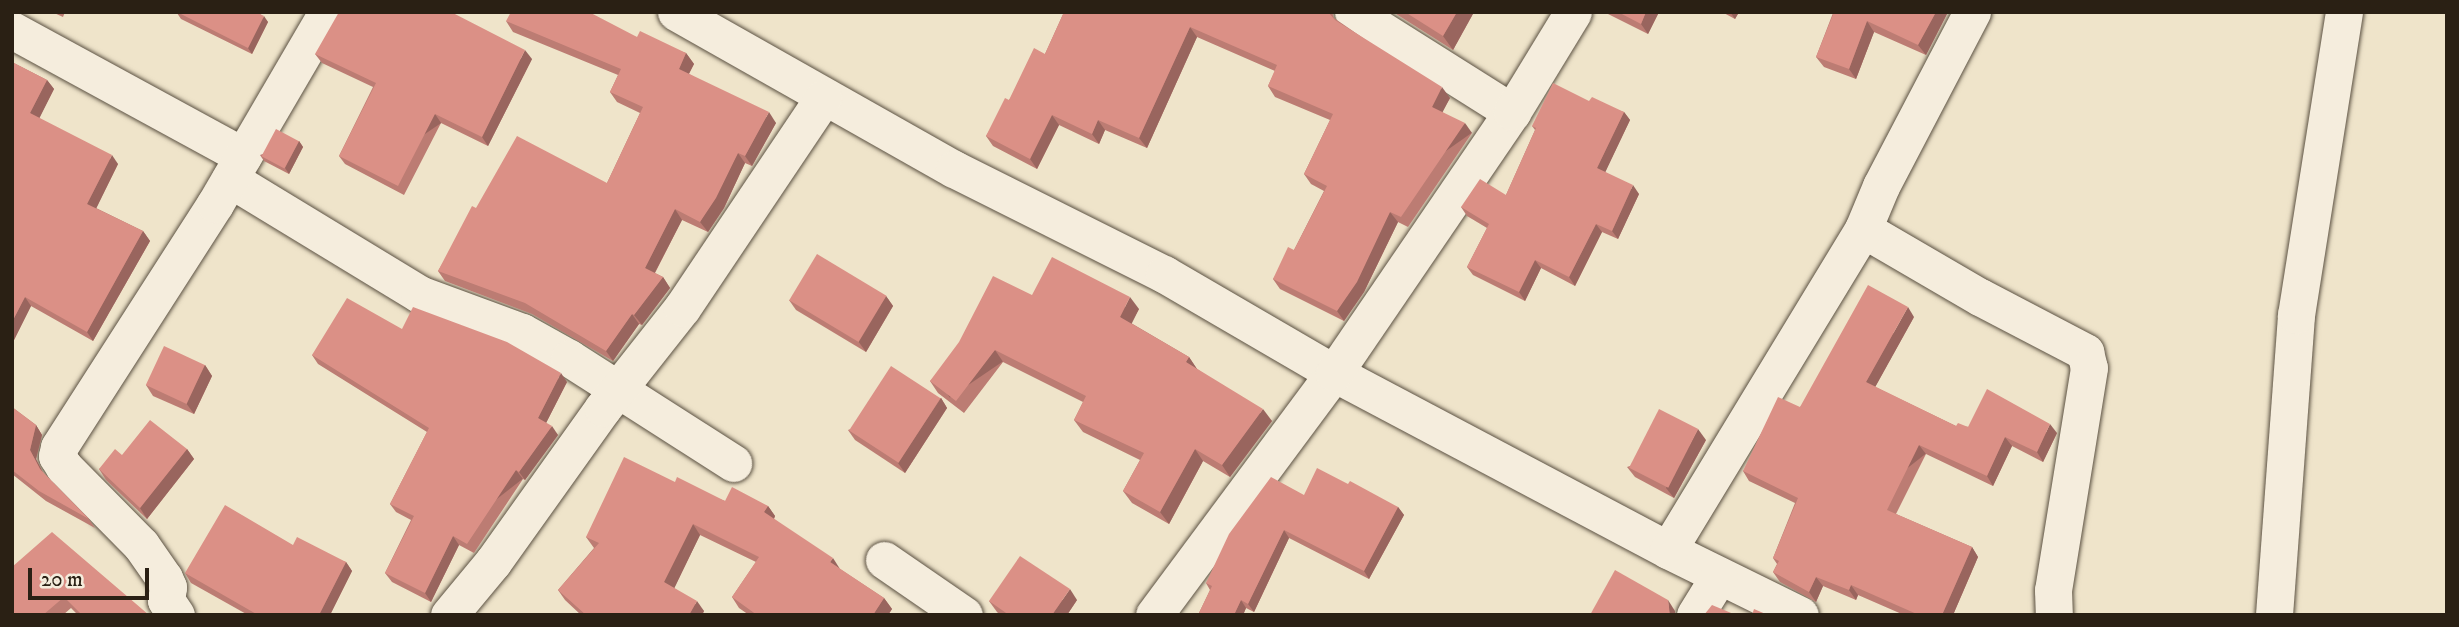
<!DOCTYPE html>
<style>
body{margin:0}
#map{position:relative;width:2459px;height:627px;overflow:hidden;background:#efe4ca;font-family:"IM FELL DW Pica",serif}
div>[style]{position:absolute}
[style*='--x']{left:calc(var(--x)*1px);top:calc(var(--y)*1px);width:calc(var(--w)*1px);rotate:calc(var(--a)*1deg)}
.roads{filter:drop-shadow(0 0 2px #5b5142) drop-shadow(0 0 2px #5b5142)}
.street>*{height:37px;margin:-18.5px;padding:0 18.5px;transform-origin:18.5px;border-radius:18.5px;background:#f5eddd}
.wall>*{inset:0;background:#bc7c73}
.shaded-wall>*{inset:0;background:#99655e;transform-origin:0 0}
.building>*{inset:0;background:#db9086;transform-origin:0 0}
span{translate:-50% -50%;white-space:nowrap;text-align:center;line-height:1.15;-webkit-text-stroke:6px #f5eddd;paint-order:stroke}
.frame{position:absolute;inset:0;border:14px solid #2a2014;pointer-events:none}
.scale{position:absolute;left:28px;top:568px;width:121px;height:32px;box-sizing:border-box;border:4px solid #2a2014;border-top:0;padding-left:9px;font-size:21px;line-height:24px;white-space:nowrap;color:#2a2014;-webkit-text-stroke:5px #f5eddd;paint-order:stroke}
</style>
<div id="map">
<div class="roads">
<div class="street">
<div style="--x:676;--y:12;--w:319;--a:29.5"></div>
<div style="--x:954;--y:169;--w:235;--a:26.6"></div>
<div style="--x:1164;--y:274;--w:197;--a:30.2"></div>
<div style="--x:1334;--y:373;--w:378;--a:27.9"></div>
<div style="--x:1668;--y:550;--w:147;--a:26.2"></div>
<div style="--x:1353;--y:12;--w:188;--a:32.2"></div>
<div style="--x:1972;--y:12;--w:196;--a:117.6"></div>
<div style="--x:1881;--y:186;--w:47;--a:112.7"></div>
<div style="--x:1863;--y:229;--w:135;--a:30.2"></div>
<div style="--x:1980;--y:297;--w:119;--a:27.6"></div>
<div style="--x:2085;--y:352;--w:16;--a:76"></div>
<div style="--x:2089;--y:368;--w:225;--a:99.2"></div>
<div style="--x:2053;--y:590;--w:25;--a:88"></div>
<div style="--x:12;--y:30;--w:263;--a:28.6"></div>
<div style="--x:230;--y:179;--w:221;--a:31.3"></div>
<div style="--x:419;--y:294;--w:110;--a:20.3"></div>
<div style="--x:522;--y:332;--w:54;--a:29"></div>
<div style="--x:569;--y:358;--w:195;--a:32.6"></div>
<div style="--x:1668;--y:550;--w:376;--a:-58.7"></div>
<div style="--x:884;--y:560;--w:97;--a:34.5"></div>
<div style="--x:176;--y:615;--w:18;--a:-124"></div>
<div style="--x:166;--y:600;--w:13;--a:-81"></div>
<div style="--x:168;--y:587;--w:10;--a:-114"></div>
<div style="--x:164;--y:578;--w:40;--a:-124.9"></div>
<div style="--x:141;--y:545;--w:110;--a:-134.6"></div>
<div style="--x:64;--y:467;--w:13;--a:-122"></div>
<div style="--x:57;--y:456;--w:9;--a:-77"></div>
<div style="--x:59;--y:447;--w:289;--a:-57.3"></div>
<div style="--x:215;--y:204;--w:222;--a:-59.7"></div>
<div style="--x:449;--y:615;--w:69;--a:-50.3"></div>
<div style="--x:493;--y:562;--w:189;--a:-54.5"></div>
<div style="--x:603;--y:408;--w:127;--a:-51.7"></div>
<div style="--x:682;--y:308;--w:253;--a:-56.1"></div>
<div style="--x:1154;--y:615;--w:302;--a:-53.4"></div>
<div style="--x:1334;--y:373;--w:316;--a:-55.7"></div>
<div style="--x:1512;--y:112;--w:117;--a:-58.6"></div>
<div style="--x:1695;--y:615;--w:46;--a:-58.4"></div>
<div style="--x:2274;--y:615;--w:301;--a:-85.8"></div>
<div style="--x:2296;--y:315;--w:307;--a:-81"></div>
</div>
</div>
<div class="wall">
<div style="clip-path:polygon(52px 12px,65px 12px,63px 17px)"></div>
<div style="clip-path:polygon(261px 12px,260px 14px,268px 22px,252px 54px,181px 19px,177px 13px)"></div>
<div style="clip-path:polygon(1064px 12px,1332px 12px,1334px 18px,1450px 98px,1442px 112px,1472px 133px,1408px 227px,1398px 222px,1364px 292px,1344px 321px,1280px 289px,1273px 279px,1294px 250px,1324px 191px,1311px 184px,1304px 174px,1330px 120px,1275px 97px,1268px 86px,1275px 71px,1197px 37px,1147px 148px,1105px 130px,1099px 144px,1059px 125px,1037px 169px,993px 146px,986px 136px,1009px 100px,1045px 54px)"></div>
<div style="clip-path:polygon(1393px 12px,1474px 12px,1453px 50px)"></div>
<div style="clip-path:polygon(1604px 12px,1659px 12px,1648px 34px)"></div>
<div style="clip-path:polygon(1722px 12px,1739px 12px,1735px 19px)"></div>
<div style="clip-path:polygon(1831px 12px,1948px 12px,1926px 55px,1874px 32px,1856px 79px,1824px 67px,1816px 57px,1833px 13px)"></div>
<div style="clip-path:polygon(506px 21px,637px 37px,686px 53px,694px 64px,689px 74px,776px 123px,752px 166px,745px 163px,724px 208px,708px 232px,682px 220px,655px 273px,663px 277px,670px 288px,642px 325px,639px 324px,613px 361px,532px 314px,445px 281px,438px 271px,476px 208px,607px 183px,640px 113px,617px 102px,610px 92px,618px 75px,513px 32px)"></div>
<div style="clip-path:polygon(315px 54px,532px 59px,488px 146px,441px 123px,404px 195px,345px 164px,339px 156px,373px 87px,322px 63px)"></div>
<div style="clip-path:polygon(12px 62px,47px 80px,54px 89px,39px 118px,118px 164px,96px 208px,143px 231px,150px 241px,93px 341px,31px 306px,12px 344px)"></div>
<div style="clip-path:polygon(1589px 101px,1624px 112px,1630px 120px,1605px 172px,1639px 194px,1618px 239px,1602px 232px,1575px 286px,1541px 268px,1525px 301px,1473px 275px,1467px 267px,1487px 228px,1467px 216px,1461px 207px,1506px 195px,1535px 130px,1532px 126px)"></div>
<div style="clip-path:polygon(299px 141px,303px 147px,289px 174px,264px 161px,260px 155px)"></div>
<div style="clip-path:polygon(1032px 295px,1139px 309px,1131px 323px,1189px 357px,1197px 369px,1272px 421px,1230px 477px,1203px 461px,1169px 524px,1132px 503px,1123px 491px,1140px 460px,1083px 432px,1074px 420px,1083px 402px,1003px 362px,964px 413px,938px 393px,930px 381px)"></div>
<div style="clip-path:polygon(886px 296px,893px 306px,866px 352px,796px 310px,789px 300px)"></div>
<div style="clip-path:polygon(1914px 317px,1875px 387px,1956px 426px,2057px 433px,2043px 462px,2012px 446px,1993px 486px,1926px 454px,1896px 514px,1972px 547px,1978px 557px,1953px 615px,1904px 615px,1858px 595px,1856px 600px,1823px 586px,1816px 602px,1780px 582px,1773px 572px,1777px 564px,1773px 558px,1795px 503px,1749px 481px,1743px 471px,1800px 407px)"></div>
<div style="clip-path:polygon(402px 329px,567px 382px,546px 423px,558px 435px,525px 480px,523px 479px,474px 553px,459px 545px,431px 602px,392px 582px,385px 573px,411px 520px,396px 512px,390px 504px,427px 432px,318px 364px,312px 355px)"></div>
<div style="clip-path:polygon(205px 365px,212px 376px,194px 414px,153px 396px,146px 385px)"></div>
<div style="clip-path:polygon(941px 398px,947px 408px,905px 473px,855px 440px,848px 430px)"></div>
<div style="clip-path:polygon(12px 407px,36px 425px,42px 435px,36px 459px,43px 473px,89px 519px,95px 528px,46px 501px,12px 474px)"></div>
<div style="clip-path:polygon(1706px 440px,1674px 498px,1635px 477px,1627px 467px)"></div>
<div style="clip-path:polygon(187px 449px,194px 459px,147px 519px,106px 480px,99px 469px,122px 455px)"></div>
<div style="clip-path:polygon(675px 482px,725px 501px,768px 506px,775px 516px,774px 519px,840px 569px,884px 598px,892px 609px,888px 615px,749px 615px,739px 608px,732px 597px,756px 562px,700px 535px,674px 588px,704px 611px,702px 615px,581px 615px,565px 600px,558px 590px,594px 548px,586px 537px)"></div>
<div style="clip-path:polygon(1304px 495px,1398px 507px,1404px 515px,1369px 579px,1289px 538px,1254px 612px,1246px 608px,1243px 615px,1198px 615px,1210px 590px,1206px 583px)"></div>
<div style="clip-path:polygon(293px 545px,346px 562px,352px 571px,330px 615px,248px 615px,191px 583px,185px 573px)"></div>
<div style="clip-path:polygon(12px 567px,149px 615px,78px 615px,71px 608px,63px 615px,12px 615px)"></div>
<div style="clip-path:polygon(1077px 600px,1067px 615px,1000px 615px,997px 612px,989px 601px)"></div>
</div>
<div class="shaded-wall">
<div style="clip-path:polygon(1457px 12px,1474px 12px,1453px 50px,1443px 36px)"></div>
<div style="clip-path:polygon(1646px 12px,1659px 12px,1648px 34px,1641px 24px)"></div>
<div style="clip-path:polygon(1730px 12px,1739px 12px,1735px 19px)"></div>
<div style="clip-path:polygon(1936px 12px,1948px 12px,1926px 55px,1918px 45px)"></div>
<div style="clip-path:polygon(264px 16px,268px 22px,252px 54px,248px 48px)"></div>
<div style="clip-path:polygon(1867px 21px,1874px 32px,1856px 79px,1849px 69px)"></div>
<div style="clip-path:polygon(1190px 27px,1197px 37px,1147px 148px,1139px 138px)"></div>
<div style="clip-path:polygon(525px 50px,532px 59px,488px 146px,482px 137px)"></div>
<div style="clip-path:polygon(686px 53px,694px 64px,686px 79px,679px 69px)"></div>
<div style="clip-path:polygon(47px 80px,54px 89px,37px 123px,30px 113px)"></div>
<div style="clip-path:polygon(1442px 87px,1450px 98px,1440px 117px,1432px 107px)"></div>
<div style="clip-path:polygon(769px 112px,776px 123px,752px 166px,745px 156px)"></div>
<div style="clip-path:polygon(1624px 112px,1630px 120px,1603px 177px,1597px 168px)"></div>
<div style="left:435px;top:114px;width:11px;height:81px;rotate:56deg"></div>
<div style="clip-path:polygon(1052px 115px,1059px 125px,1037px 169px,1030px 159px)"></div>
<div style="clip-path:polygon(1098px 120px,1105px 130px,1099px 144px,1092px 134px)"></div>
<div style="left:1465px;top:123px;width:12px;height:114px;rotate:55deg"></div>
<div style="clip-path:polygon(299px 141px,303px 147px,289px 174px,285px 168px)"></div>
<div style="clip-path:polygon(738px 153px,745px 163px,724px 208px,708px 232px,700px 222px)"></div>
<div style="clip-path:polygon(112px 155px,118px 164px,94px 213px,87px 204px)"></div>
<div style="clip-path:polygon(1633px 185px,1639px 194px,1618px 239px,1612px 231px)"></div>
<div style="clip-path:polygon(675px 209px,682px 220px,652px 278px,645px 268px)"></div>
<div style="clip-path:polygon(1390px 212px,1398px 222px,1364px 292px,1344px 321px,1337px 311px)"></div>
<div style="clip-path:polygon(1596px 224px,1602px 232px,1575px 286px,1569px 277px)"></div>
<div style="clip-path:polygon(143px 231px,150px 241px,93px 341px,87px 332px)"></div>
<div style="clip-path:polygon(1535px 260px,1541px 268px,1525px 301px,1519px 292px)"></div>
<div style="clip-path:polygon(663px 277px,670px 288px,642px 325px,634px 315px)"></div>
<div style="clip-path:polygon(886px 296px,893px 306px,866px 352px,858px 341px)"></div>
<div style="clip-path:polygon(25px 297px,31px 306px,12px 344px,12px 322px)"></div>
<div style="clip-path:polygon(1130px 297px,1139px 309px,1129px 329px,1120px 317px)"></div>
<div style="clip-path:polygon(1908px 307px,1914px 317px,1873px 391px,1866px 382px)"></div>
<div style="clip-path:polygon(632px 314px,639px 324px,613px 361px,606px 351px)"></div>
<div style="left:995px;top:350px;width:14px;height:64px;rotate:56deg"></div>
<div style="clip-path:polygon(1189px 357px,1197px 369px,1194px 374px,1186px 362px)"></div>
<div style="clip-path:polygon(205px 365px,212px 376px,194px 414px,186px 403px)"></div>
<div style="clip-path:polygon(561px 373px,567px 382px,544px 427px,538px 418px)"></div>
<div style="clip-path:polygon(941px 398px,947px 408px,905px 473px,898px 463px)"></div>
<div style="clip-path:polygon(1263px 409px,1272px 421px,1230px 477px,1222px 465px)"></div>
<div style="clip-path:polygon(2050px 424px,2057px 433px,2043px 462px,2037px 452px)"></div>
<div style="clip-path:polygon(36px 425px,42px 435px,36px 459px,46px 478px,40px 469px,30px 450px)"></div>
<div style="clip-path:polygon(552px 426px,558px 435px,525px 480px,519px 472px)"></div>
<div style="clip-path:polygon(1698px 429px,1706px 440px,1674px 498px,1666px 488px)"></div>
<div style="clip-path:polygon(2005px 437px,2012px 446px,1993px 486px,1987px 476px)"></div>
<div style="left:1919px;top:445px;width:11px;height:72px;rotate:52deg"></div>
<div style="clip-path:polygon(187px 449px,194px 459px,147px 519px,140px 508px)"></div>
<div style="clip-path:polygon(1195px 449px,1203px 461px,1169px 524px,1160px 512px)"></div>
<div style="left:516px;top:470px;width:11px;height:89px;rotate:52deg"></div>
<div style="clip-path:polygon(768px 506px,775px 516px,772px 523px,764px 512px)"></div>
<div style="clip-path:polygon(1398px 507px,1404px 515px,1369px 579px,1364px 571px)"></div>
<div style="clip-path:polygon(693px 524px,700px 535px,672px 593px,664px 582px)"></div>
<div style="clip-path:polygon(1284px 530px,1289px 538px,1254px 612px,1248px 604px)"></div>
<div style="clip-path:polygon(453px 536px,459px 545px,431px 602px,425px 593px)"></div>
<div style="clip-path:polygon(1972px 547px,1978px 557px,1953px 615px,1942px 615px)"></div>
<div style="clip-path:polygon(833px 558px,840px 569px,830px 562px)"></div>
<div style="clip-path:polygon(346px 562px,352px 571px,330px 615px,319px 615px)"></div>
<div style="clip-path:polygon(1816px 577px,1823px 586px,1816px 602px,1809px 592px)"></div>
<div style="clip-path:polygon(1851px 585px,1858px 595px,1856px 600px,1849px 590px)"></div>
<div style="clip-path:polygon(1070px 589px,1077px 600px,1067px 615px,1052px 615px)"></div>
<div style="clip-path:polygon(884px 598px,892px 609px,888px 615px,873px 615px)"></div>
<div style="clip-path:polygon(1241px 600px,1246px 608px,1243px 615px,1234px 615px)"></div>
<div style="clip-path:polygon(1668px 600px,1675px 611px,1675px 615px,1670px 615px,1669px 614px)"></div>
<div style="clip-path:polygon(697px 601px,704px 611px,702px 615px,689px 615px)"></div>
</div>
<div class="building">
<div style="clip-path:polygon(177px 12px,256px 12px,264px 16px,248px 48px)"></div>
<div style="clip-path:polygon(339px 12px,451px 12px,525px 50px,482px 137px,435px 114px,398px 186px,339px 156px,376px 83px,315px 54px)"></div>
<div style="clip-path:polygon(511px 12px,589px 12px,637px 37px,640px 31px,686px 53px,679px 69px,769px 112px,745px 156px,738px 153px,716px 198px,700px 222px,675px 209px,645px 268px,663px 277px,634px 315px,632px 314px,606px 351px,525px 303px,438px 271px,472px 206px,476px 208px,517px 136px,607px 183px,643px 107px,610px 92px,621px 69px,506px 21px)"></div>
<div style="clip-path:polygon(1064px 12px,1328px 12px,1335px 20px,1442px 87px,1432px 107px,1465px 123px,1401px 217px,1390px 212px,1357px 282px,1337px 311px,1273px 279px,1288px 247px,1294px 250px,1327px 186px,1304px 174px,1333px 114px,1268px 86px,1277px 65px,1190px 27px,1139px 138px,1098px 120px,1092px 134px,1052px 115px,1030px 159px,986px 136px,1005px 98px,1009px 100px,1034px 48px,1045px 54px)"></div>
<div style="clip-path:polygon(1405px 12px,1457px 12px,1443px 36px)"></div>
<div style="clip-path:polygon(1618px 12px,1646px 12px,1641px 24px)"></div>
<div style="clip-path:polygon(1834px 12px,1936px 12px,1918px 45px,1867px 21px,1849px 69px,1816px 57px)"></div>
<div style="clip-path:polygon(12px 62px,47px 80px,30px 113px,112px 155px,87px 204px,143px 231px,87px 332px,25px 297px,12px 322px)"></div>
<div style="clip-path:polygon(1553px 83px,1589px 101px,1592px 97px,1624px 112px,1597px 168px,1633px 185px,1612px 231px,1596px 224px,1569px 277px,1535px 260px,1519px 292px,1467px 267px,1489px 224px,1461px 207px,1480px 179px,1506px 195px,1536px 128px,1532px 126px)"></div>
<div style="left:276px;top:129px;width:26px;height:31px;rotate:28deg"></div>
<div style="left:817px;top:254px;width:81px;height:54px;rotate:31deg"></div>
<div style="clip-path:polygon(1052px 257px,1130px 297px,1120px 317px,1189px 357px,1186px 362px,1263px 409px,1222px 465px,1195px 449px,1160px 512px,1123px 491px,1144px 453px,1074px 420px,1086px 396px,995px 350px,956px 401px,930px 381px,959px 342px,993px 276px,1032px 295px)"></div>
<div style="clip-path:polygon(1868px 285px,1908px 307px,1866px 382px,1956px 426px,1958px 423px,1968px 427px,1987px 389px,2050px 424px,2037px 452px,2005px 437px,1987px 476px,1919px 445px,1887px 510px,1972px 547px,1942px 615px,1919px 615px,1851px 585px,1849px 590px,1816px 577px,1809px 592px,1773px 572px,1779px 561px,1773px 558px,1798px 498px,1743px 471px,1778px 397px,1800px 407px)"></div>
<div style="clip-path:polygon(347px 298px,402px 329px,413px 307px,507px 342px,561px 373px,538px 418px,552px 426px,519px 472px,516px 470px,467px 544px,453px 536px,425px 593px,385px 573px,414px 516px,390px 504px,429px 428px,312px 355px)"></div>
<div style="left:164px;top:346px;width:45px;height:43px;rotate:25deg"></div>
<div style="left:891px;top:366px;width:59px;height:77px;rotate:33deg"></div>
<div style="clip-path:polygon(12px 407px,36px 425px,30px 450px,40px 469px,89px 519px,39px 491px,12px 470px)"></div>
<div style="left:1659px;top:409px;width:44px;height:66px;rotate:27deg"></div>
<div style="clip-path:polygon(150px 420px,187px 449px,140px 508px,99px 469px,115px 449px,122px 455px)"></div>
<div style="clip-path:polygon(624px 457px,675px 482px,677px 477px,725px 501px,732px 487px,768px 506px,764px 512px,833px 558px,830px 562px,884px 598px,873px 615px,757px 615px,732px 597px,759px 557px,693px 524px,664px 582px,697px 601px,689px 615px,586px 615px,558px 590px,599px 543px,586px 537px)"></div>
<div style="clip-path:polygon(1317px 468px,1348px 484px,1350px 481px,1398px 507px,1364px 571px,1284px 530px,1248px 604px,1241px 600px,1234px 615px,1198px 615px,1212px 586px,1206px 583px,1229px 534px,1271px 477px,1304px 495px)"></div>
<div style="clip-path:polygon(225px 505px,293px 545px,297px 537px,346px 562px,319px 615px,258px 615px,185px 573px)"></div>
<div style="clip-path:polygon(52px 532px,149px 615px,82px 615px,64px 597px,43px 615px,12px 615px,12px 567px)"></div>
<div style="clip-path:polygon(1020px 556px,1070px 589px,1052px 615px,1009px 615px,989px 601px)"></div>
<div style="clip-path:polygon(1615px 570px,1668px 600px,1670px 615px,1590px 615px)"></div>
<div style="clip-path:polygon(1712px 605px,1736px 615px,1704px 615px)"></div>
<div style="clip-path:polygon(1754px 609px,1768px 615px,1752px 615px)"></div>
</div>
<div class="frame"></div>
<div class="scale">20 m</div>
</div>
